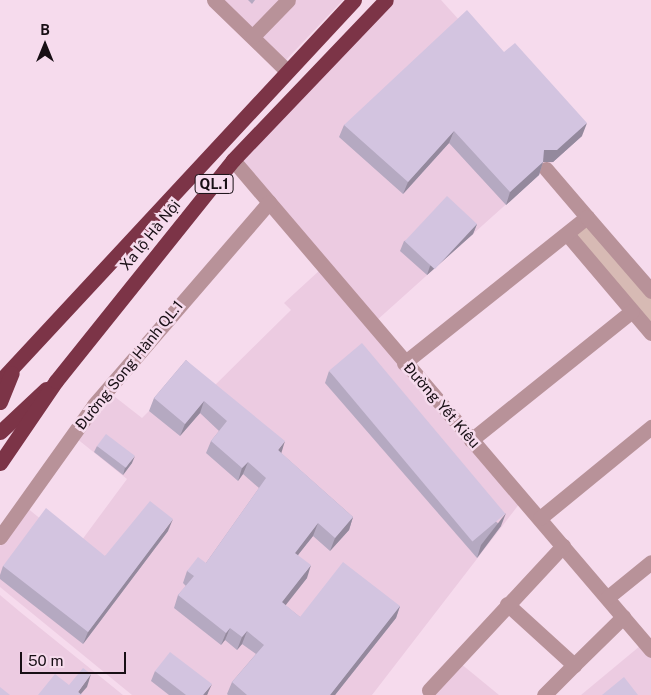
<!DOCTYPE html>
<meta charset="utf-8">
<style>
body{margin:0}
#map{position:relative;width:651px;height:695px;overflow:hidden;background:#f6dbed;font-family:"Public Sans",sans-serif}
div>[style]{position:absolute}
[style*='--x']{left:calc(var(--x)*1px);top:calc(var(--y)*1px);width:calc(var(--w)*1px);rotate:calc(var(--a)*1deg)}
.built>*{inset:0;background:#eccbe1}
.green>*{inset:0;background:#d7bab4}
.minor>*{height:15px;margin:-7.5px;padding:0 7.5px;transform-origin:7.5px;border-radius:7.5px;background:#b89299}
.highway>*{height:15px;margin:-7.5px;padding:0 7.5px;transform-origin:7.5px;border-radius:7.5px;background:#7c3447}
.wall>*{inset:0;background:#b5a9c1}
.shaded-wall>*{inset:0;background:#94899d}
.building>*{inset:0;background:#d3c4e0;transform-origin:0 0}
span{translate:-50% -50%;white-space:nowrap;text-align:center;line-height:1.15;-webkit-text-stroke:5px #f6dbed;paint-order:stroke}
.shield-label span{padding:1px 4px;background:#f6dbed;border:1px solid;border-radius:4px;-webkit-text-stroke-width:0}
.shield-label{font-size:14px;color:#180f15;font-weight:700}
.street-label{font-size:15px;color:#180f15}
.north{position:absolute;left:20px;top:20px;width:50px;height:50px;-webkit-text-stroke:4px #f6dbed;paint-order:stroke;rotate:0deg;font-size:14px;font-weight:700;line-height:20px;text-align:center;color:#180f15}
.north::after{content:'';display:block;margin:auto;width:18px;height:22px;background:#180f15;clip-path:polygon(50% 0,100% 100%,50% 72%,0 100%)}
.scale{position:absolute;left:20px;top:652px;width:106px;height:22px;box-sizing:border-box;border:2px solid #180f15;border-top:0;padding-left:6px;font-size:15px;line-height:18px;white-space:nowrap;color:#180f15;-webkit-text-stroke:4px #f6dbed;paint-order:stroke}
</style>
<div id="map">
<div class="built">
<div style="clip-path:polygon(221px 0,343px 0,285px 61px)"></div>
<div style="clip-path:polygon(394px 0,441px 0,499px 64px,510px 56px,582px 136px,376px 321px,242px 162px)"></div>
<div style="clip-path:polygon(320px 270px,520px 503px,372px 695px,132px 695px,0 587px,0 546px,26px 507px,76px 548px,127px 479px,76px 438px,110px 393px,142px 418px,149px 411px,207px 393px,291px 310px,284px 303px)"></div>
<div style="clip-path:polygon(0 595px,19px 611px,123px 695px,0 695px)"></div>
<div style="clip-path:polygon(640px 646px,651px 658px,651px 695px,581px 695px)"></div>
<div style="clip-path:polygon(460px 663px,499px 695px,434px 695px)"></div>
</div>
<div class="green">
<div style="clip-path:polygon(586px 224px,651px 299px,651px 325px,574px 235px)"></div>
</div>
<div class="minor">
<div style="--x:214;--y:0;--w:102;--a:44.2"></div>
<div style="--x:253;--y:36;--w:50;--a:-45.8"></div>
<div style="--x:233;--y:160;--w:644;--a:49.53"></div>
<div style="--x:546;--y:169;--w:63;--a:49.5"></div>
<div style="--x:567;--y:234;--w:130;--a:49.7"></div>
<div style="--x:404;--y:363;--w:234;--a:-38.6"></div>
<div style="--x:587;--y:217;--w:98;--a:49.1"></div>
<div style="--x:471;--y:440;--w:206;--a:-38.7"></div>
<div style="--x:540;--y:518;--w:144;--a:-39.3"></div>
<div style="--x:0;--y:537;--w:162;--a:-54.5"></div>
<div style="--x:94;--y:405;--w:268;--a:-49.2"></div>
<div style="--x:608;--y:597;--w:55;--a:-39.1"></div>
<div style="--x:507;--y:604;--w:91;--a:42.3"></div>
<div style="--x:574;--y:665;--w:69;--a:-44.4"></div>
<div style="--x:429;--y:690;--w:197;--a:-47.1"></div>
<div style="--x:544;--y:695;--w:42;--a:-45"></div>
</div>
<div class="highway">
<div style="--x:0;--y:381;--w:520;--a:-47.1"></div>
<div style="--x:0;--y:402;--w:31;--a:-68"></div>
<div style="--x:0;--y:432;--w:63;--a:-43.1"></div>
<div style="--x:0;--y:463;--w:99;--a:-55.7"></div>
<div style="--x:56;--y:381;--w:283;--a:-51.3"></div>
<div style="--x:233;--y:160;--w:221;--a:-46.3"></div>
</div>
<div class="wall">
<div style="clip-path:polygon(248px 0,255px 0,252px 4px)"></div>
<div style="clip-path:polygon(504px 52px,582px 136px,553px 162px,543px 162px,539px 175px,506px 205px,449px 143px,403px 194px,339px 137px,344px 125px)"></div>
<div style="clip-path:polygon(477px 224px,473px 234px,427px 275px,400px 251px,404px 241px)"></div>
<div style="clip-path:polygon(186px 360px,281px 453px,353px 517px,349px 530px,330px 551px,313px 536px,298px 555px,307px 578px,285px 605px,300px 617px,400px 606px,396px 618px,335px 695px,228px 695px,227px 694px,232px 682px,256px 654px,242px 644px,237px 650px,225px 640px,221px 645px,174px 608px,178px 595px,186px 586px,183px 583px,187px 571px,206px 563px,259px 488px,243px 474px,238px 481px,206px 453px,211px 441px,219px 431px,200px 413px,180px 436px,149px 411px,154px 398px)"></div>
<div style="clip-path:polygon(329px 371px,501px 526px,477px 558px,325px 383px)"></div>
<div style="clip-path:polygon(97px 446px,132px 463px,123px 475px,94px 452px)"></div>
<div style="clip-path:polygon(168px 531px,83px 644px,0 579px,0 575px,3px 566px,105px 556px)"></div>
<div style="clip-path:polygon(155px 671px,208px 693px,207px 695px,169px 695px,151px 681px)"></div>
</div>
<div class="shaded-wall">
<div style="clip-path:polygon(587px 123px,582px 136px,553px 162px,543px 162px,539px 175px,506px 205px,510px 192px,544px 150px)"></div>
<div style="clip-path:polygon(454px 131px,449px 143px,403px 194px,408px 182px)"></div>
<div style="clip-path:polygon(477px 224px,473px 234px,427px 275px,430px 266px)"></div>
<div style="clip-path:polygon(204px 401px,200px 413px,180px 436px,185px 424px)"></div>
<div style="clip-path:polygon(285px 441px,281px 454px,278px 450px)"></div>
<div style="clip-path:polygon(135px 456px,132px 463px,123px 475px,125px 468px)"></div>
<div style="clip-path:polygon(248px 462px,243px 474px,238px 481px,242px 468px)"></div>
<div style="clip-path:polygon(506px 513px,501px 526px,477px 558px,481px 545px)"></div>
<div style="clip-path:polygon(353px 517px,349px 530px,330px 551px,335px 538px)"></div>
<div style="clip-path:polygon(173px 519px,168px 531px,83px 644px,88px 632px)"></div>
<div style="clip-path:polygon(318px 523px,313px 536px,290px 565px,295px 553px)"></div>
<div style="clip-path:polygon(311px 565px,307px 578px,278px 615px,282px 602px)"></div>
<div style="clip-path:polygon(400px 606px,396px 618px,335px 695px,330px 695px)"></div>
<div style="clip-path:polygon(230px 628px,225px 640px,221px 645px,226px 633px)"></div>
<div style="clip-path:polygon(247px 631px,242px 644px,237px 650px,242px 637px)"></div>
<div style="clip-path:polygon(91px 674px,87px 687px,80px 695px,78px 692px)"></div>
<div style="clip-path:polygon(212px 684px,207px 695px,203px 695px)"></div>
</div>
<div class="building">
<div style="clip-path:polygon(467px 10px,504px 52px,515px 43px,587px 123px,557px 150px,544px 150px,543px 162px,510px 192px,454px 131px,408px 182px,344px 125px)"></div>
<div style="left:447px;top:196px;width:41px;height:62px;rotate:43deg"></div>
<div style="left:362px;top:343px;width:223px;height:43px;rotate:50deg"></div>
<div style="clip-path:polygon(186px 360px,285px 441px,278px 450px,353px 517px,335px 538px,318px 523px,295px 553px,311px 565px,282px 602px,300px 617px,343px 562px,400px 606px,330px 695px,247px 695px,232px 682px,264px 645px,247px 631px,242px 637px,230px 628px,226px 633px,178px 595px,194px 576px,187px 571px,198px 557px,206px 563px,266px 478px,248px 462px,242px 468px,211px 441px,227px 421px,204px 401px,185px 424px,154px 398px)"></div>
<div style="left:106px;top:434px;width:36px;height:15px;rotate:37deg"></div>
<div style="clip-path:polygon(150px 501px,173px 519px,88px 632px,3px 566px,46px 508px,105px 556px)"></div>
<div style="clip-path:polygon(170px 652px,212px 684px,203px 695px,186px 695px,155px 671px)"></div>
<div style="clip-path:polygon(83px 668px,91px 674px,78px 692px,82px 695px,38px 695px,55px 674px,69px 685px)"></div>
<div style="clip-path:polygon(624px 677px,638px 695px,602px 695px)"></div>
<div style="clip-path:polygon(0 687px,10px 695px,0 695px)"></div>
</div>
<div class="shield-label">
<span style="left:214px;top:184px">QL.1</span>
</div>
<div class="street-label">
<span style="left:150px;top:235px;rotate:-51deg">Xa lộ Hà Nội</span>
<span style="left:129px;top:365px;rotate:-51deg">Đường Song Hành QL.1</span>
<span style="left:442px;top:405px;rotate:49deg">Đường Yết Kiêu</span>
</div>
<div class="north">B</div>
<div class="scale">50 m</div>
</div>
